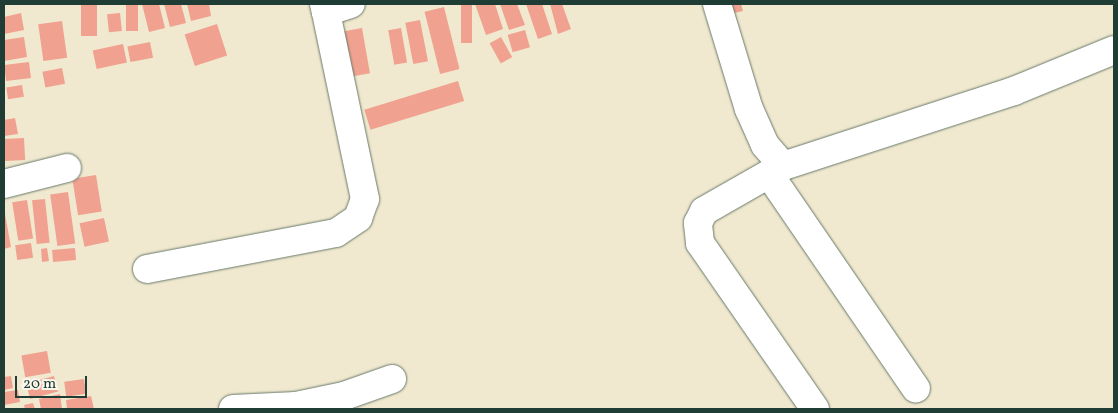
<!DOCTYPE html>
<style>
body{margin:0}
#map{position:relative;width:1118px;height:413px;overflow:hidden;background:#f0e9cf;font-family:Vollkorn,serif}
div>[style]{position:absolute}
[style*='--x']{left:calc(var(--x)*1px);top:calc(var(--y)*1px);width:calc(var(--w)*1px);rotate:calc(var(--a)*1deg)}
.building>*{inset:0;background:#f1a18f;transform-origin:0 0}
.roads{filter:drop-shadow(0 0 1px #68796a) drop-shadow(0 0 1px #68796a)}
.minor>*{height:28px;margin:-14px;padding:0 14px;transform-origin:14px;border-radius:14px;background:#fff}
span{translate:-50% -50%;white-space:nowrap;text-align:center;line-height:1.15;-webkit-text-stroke:5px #fbf7ec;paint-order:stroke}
.frame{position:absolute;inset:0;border:5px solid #1f3d34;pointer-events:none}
.scale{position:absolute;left:15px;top:376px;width:72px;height:22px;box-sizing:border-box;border:2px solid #1f3d34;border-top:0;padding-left:6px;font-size:15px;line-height:18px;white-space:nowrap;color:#1f3d34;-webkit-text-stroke:4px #fbf7ec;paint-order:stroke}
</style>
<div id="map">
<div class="building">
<div style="left:81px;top:4px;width:16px;height:32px"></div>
<div style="left:126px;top:4px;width:12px;height:27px"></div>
<div style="clip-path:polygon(142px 4px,159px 4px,165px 28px,149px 32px)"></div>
<div style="clip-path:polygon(164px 4px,181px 4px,186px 23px,170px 27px)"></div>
<div style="clip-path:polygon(187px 4px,209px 4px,211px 16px,191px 21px)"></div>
<div style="left:461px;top:4px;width:11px;height:39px"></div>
<div style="clip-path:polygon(475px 4px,495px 4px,503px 29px,486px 35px)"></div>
<div style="clip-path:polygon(500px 4px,517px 4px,525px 25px,509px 30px)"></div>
<div style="clip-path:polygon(526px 4px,542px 4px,552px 34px,538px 39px)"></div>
<div style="clip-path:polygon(550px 4px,562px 4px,571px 29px,558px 34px)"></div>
<div style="clip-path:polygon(732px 4px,741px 4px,743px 11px,734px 13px)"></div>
<div style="left:444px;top:7px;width:64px;height:20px;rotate:76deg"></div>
<div style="clip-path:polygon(21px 13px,24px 30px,4px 34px,4px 17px)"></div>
<div style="left:120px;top:13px;width:18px;height:13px;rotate:84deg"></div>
<div style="left:420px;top:20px;width:42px;height:15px;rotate:79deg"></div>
<div style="left:62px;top:21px;width:37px;height:24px;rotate:82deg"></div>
<div style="left:217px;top:24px;width:33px;height:34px;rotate:72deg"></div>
<div style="left:362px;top:28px;width:46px;height:24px;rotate:80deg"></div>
<div style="left:401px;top:28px;width:35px;height:13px;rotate:80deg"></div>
<div style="left:525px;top:30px;width:18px;height:18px;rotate:74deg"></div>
<div style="clip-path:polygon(24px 37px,27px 57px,4px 61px,4px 40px)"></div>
<div style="left:501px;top:37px;width:23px;height:13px;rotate:61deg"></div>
<div style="left:150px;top:42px;width:16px;height:23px;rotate:79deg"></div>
<div style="left:123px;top:44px;width:19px;height:31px;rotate:78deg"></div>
<div style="left:29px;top:62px;width:16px;height:25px;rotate:83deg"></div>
<div style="left:62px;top:68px;width:16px;height:20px;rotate:79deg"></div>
<div style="left:458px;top:81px;width:21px;height:98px;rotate:73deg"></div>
<div style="left:22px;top:85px;width:12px;height:16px;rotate:81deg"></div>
<div style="clip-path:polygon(15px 118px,18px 134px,4px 136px,4px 120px)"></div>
<div style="left:24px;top:138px;width:22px;height:20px;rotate:87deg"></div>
<div style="left:96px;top:175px;width:37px;height:24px;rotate:81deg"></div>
<div style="left:68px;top:192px;width:52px;height:18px;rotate:82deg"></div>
<div style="left:45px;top:199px;width:44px;height:13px;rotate:84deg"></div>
<div style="left:27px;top:200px;width:39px;height:15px;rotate:81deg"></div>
<div style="clip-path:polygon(5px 214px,11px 247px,4px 249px,4px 215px)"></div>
<div style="left:104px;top:218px;width:24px;height:25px;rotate:78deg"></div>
<div style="left:31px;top:243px;width:15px;height:16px;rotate:82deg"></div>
<div style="clip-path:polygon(47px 248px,49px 261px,42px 262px,41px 249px)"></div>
<div style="left:75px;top:248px;width:12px;height:23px;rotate:85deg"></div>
<div style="left:47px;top:351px;width:22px;height:26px;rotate:80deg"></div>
<div style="clip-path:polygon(11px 376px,13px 388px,4px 390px,4px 377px)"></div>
<div style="left:54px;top:376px;width:16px;height:29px;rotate:75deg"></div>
<div style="left:84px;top:379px;width:15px;height:20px;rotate:82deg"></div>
<div style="clip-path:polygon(18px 390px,20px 402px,4px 405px,4px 392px)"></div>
<div style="clip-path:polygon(60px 394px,62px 409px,41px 409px,39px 399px)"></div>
<div style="clip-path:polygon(91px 396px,94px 409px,67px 409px,66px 400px)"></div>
<div style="clip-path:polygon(33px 403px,35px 409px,25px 409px,24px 405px)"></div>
</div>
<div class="roads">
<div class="minor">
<div style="--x:324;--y:4;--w:8;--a:76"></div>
<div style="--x:326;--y:12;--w:26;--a:-18"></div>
<div style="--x:717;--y:4;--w:110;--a:73.1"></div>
<div style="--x:749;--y:109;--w:39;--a:66"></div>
<div style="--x:765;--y:145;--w:28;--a:49"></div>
<div style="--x:769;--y:174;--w:260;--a:55.6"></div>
<div style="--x:4;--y:184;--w:65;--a:-14.3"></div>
<div style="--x:147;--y:269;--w:192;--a:-10.8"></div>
<div style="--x:336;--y:233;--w:27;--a:-34"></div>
<div style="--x:358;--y:218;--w:20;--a:-70"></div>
<div style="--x:365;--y:199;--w:191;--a:-101.8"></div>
<div style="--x:233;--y:409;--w:63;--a:-2.7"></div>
<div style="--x:296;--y:406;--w:49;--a:-11.8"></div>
<div style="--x:344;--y:396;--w:51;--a:-19.5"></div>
<div style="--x:815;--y:409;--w:202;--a:-124.7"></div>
<div style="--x:700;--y:243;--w:20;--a:-96"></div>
<div style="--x:698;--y:223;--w:13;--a:-63"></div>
<div style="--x:704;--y:211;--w:91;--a:-29.7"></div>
<div style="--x:783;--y:166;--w:243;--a:-18"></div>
<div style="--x:1014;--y:91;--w:108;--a:-22.3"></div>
</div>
</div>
<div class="frame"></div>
<div class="scale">20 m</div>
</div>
